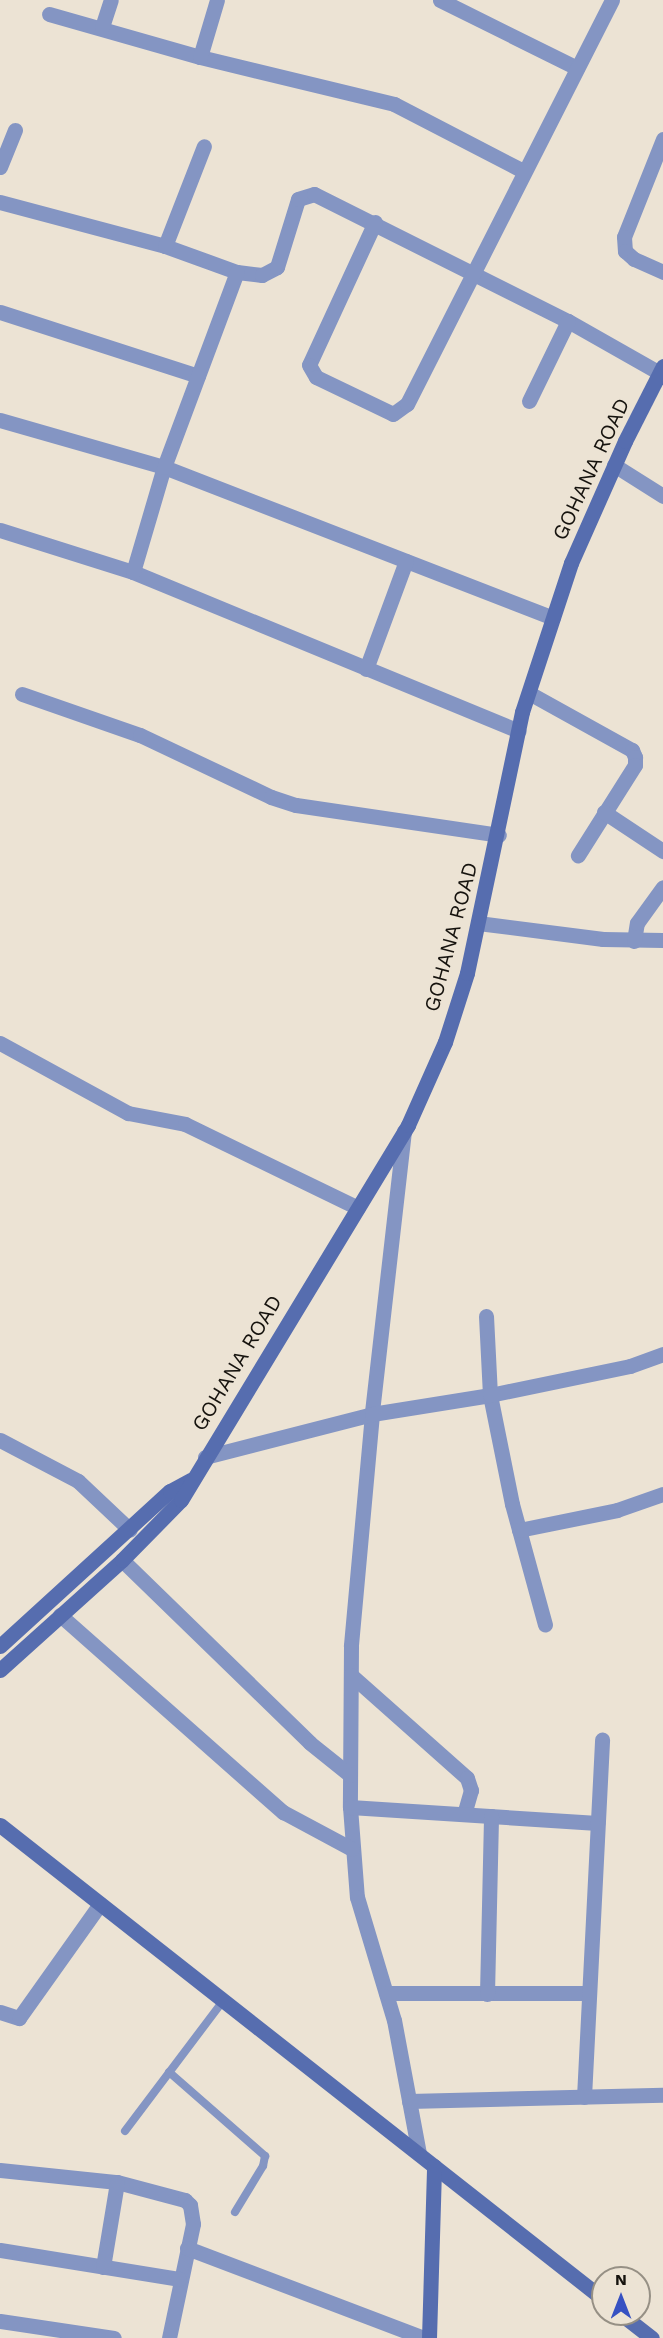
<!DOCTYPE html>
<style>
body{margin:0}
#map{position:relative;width:663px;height:2338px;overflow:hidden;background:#ece3d4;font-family:"Work Sans",sans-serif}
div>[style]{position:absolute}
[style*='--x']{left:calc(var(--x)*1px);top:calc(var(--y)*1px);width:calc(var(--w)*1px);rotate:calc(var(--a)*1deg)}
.lane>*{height:8px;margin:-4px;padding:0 4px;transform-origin:4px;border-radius:4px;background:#8495c3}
.street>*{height:15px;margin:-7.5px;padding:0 7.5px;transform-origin:7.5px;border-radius:7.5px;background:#8495c3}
.secondary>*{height:15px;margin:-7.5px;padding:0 7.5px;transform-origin:7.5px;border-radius:7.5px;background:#566daf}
span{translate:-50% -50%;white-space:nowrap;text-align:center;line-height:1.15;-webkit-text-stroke:4.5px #ece3d4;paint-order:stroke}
.street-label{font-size:21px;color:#16130e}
.north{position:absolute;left:591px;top:2266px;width:60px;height:60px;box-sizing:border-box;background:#ece3d4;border:2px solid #969085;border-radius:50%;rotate:0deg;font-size:16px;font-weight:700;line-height:24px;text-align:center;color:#16130e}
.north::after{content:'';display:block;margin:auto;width:21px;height:27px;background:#3651c2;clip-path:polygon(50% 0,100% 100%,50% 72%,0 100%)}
</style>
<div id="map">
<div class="lane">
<div style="--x:169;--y:2072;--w:128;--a:41.2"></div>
<div style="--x:265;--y:2156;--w:10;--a:101"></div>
<div style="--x:263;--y:2166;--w:54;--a:121.3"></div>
<div style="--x:125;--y:2131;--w:163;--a:-53"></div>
</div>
<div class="street">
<div style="--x:440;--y:0;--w:153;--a:26.4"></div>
<div style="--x:49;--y:14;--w:157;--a:15.9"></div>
<div style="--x:200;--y:57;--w:200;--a:13.6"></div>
<div style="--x:394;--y:104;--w:145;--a:27.4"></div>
<div style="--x:102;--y:27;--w:28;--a:-72"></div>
<div style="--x:200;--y:57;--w:59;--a:-73.4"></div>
<div style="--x:663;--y:139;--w:105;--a:111.7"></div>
<div style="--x:624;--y:237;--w:14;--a:86"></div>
<div style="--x:625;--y:251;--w:12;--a:42"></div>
<div style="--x:634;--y:259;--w:32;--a:24"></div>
<div style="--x:0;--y:167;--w:40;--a:-68"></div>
<div style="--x:0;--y:202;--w:171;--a:14.9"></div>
<div style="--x:165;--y:246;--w:77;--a:19.9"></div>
<div style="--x:237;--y:272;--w:25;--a:7"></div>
<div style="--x:262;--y:275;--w:17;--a:-28"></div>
<div style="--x:277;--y:267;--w:71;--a:-72.8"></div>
<div style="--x:298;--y:199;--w:17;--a:-17"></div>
<div style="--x:314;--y:194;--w:284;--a:26.6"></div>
<div style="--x:568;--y:321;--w:109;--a:29.6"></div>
<div style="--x:375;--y:222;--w:157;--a:114.8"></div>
<div style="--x:309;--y:365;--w:14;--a:60"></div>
<div style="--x:316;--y:377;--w:85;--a:25.7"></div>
<div style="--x:393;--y:414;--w:17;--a:-36"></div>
<div style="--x:407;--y:404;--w:453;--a:-63.1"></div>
<div style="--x:165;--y:246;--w:107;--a:-68.7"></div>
<div style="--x:0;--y:312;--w:208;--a:17.9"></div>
<div style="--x:529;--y:401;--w:89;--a:-64"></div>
<div style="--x:0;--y:420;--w:171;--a:16"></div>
<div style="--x:164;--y:467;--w:417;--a:21.2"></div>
<div style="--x:614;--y:465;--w:58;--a:32.3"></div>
<div style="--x:0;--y:530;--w:139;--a:17.5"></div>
<div style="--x:133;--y:572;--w:417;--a:22.4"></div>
<div style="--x:133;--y:572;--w:109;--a:-73.6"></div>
<div style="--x:164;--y:467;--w:208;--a:-69.5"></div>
<div style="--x:366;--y:669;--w:115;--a:-69.7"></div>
<div style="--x:529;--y:693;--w:118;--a:29"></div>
<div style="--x:632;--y:750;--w:8;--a:67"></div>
<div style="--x:635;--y:757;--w:8;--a:90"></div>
<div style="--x:635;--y:765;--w:107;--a:122.3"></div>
<div style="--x:22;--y:694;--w:125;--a:19.2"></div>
<div style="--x:140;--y:735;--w:145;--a:25.3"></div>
<div style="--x:271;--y:797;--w:26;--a:18"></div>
<div style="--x:296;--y:805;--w:205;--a:8.4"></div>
<div style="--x:604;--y:812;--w:71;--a:33.5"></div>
<div style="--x:478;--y:923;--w:126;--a:7.3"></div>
<div style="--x:603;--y:939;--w:60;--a:1"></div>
<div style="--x:634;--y:941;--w:18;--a:-81"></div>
<div style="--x:637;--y:923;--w:44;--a:-54.2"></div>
<div style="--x:0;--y:1043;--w:146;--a:28.7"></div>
<div style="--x:128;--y:1113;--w:58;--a:10.9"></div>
<div style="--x:185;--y:1124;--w:192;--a:25.9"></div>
<div style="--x:404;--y:1131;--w:285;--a:96.5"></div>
<div style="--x:372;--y:1414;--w:233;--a:95.2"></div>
<div style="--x:351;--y:1646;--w:161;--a:90.4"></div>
<div style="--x:350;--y:1807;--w:90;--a:85.6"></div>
<div style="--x:357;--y:1897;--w:128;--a:73.3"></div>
<div style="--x:394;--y:2020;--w:136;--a:79.4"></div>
<div style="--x:486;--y:1316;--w:79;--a:87.1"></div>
<div style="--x:490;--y:1395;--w:111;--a:78.6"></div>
<div style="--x:512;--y:1504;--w:125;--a:74.7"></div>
<div style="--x:0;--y:1440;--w:88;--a:27.7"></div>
<div style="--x:78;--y:1481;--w:71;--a:43.3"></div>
<div style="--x:205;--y:1457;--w:172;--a:-14.4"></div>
<div style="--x:372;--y:1414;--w:120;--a:-9.1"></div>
<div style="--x:490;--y:1395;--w:143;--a:-11.7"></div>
<div style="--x:630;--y:1366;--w:35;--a:-20"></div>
<div style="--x:519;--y:1530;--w:100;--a:-11.5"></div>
<div style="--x:617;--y:1510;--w:49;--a:-19.2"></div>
<div style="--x:122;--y:1560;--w:262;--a:44.2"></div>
<div style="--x:310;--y:1743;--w:51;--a:38.7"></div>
<div style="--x:60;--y:1615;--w:298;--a:41.5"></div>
<div style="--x:283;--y:1812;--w:78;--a:28.2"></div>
<div style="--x:351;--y:1675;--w:155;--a:41.6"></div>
<div style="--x:467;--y:1778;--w:13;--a:72"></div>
<div style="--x:471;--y:1790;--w:25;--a:106"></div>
<div style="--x:350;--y:1807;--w:248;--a:3.7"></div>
<div style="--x:386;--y:1993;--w:201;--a:0"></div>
<div style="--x:487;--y:1994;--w:178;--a:-88.7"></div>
<div style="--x:0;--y:2012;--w:20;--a:18"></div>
<div style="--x:19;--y:2018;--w:140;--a:-54.6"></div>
<div style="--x:584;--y:2097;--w:358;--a:-87.1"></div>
<div style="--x:409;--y:2101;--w:254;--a:-1.4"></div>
<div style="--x:0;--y:2170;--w:118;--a:5.9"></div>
<div style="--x:117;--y:2182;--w:70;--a:14.8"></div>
<div style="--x:185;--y:2200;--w:7;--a:45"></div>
<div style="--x:190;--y:2205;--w:19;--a:81"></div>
<div style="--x:193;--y:2224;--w:116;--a:101.9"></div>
<div style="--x:187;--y:2248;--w:254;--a:20.8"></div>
<div style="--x:0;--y:2250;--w:181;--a:9.2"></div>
<div style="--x:103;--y:2267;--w:86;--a:-80.6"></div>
<div style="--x:0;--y:2321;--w:115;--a:8.5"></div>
</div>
<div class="secondary">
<div style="--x:0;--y:1646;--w:230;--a:-42.4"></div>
<div style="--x:170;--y:1491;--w:24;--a:-28"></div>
<div style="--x:0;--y:1670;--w:164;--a:-42"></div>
<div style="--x:122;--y:1560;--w:84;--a:-45.5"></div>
<div style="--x:181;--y:1500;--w:438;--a:-58.8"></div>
<div style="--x:408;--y:1125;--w:91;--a:-66"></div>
<div style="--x:445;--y:1042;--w:72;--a:-72.3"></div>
<div style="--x:467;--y:973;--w:267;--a:-78.1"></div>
<div style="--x:522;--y:712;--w:157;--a:-71.8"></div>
<div style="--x:571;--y:563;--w:133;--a:-66.1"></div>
<div style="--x:625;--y:441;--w:84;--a:-63.1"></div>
<div style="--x:0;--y:1825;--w:767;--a:38.17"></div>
<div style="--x:621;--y:2314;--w:39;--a:38"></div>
<div style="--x:429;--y:2338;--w:172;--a:-88.3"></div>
</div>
<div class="street-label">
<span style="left:591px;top:469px;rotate:-65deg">GOHANA ROAD</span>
<span style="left:451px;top:937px;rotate:-75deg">GOHANA ROAD</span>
<span style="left:237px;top:1363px;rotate:-59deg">GOHANA ROAD</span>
</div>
<div class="north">N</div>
</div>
